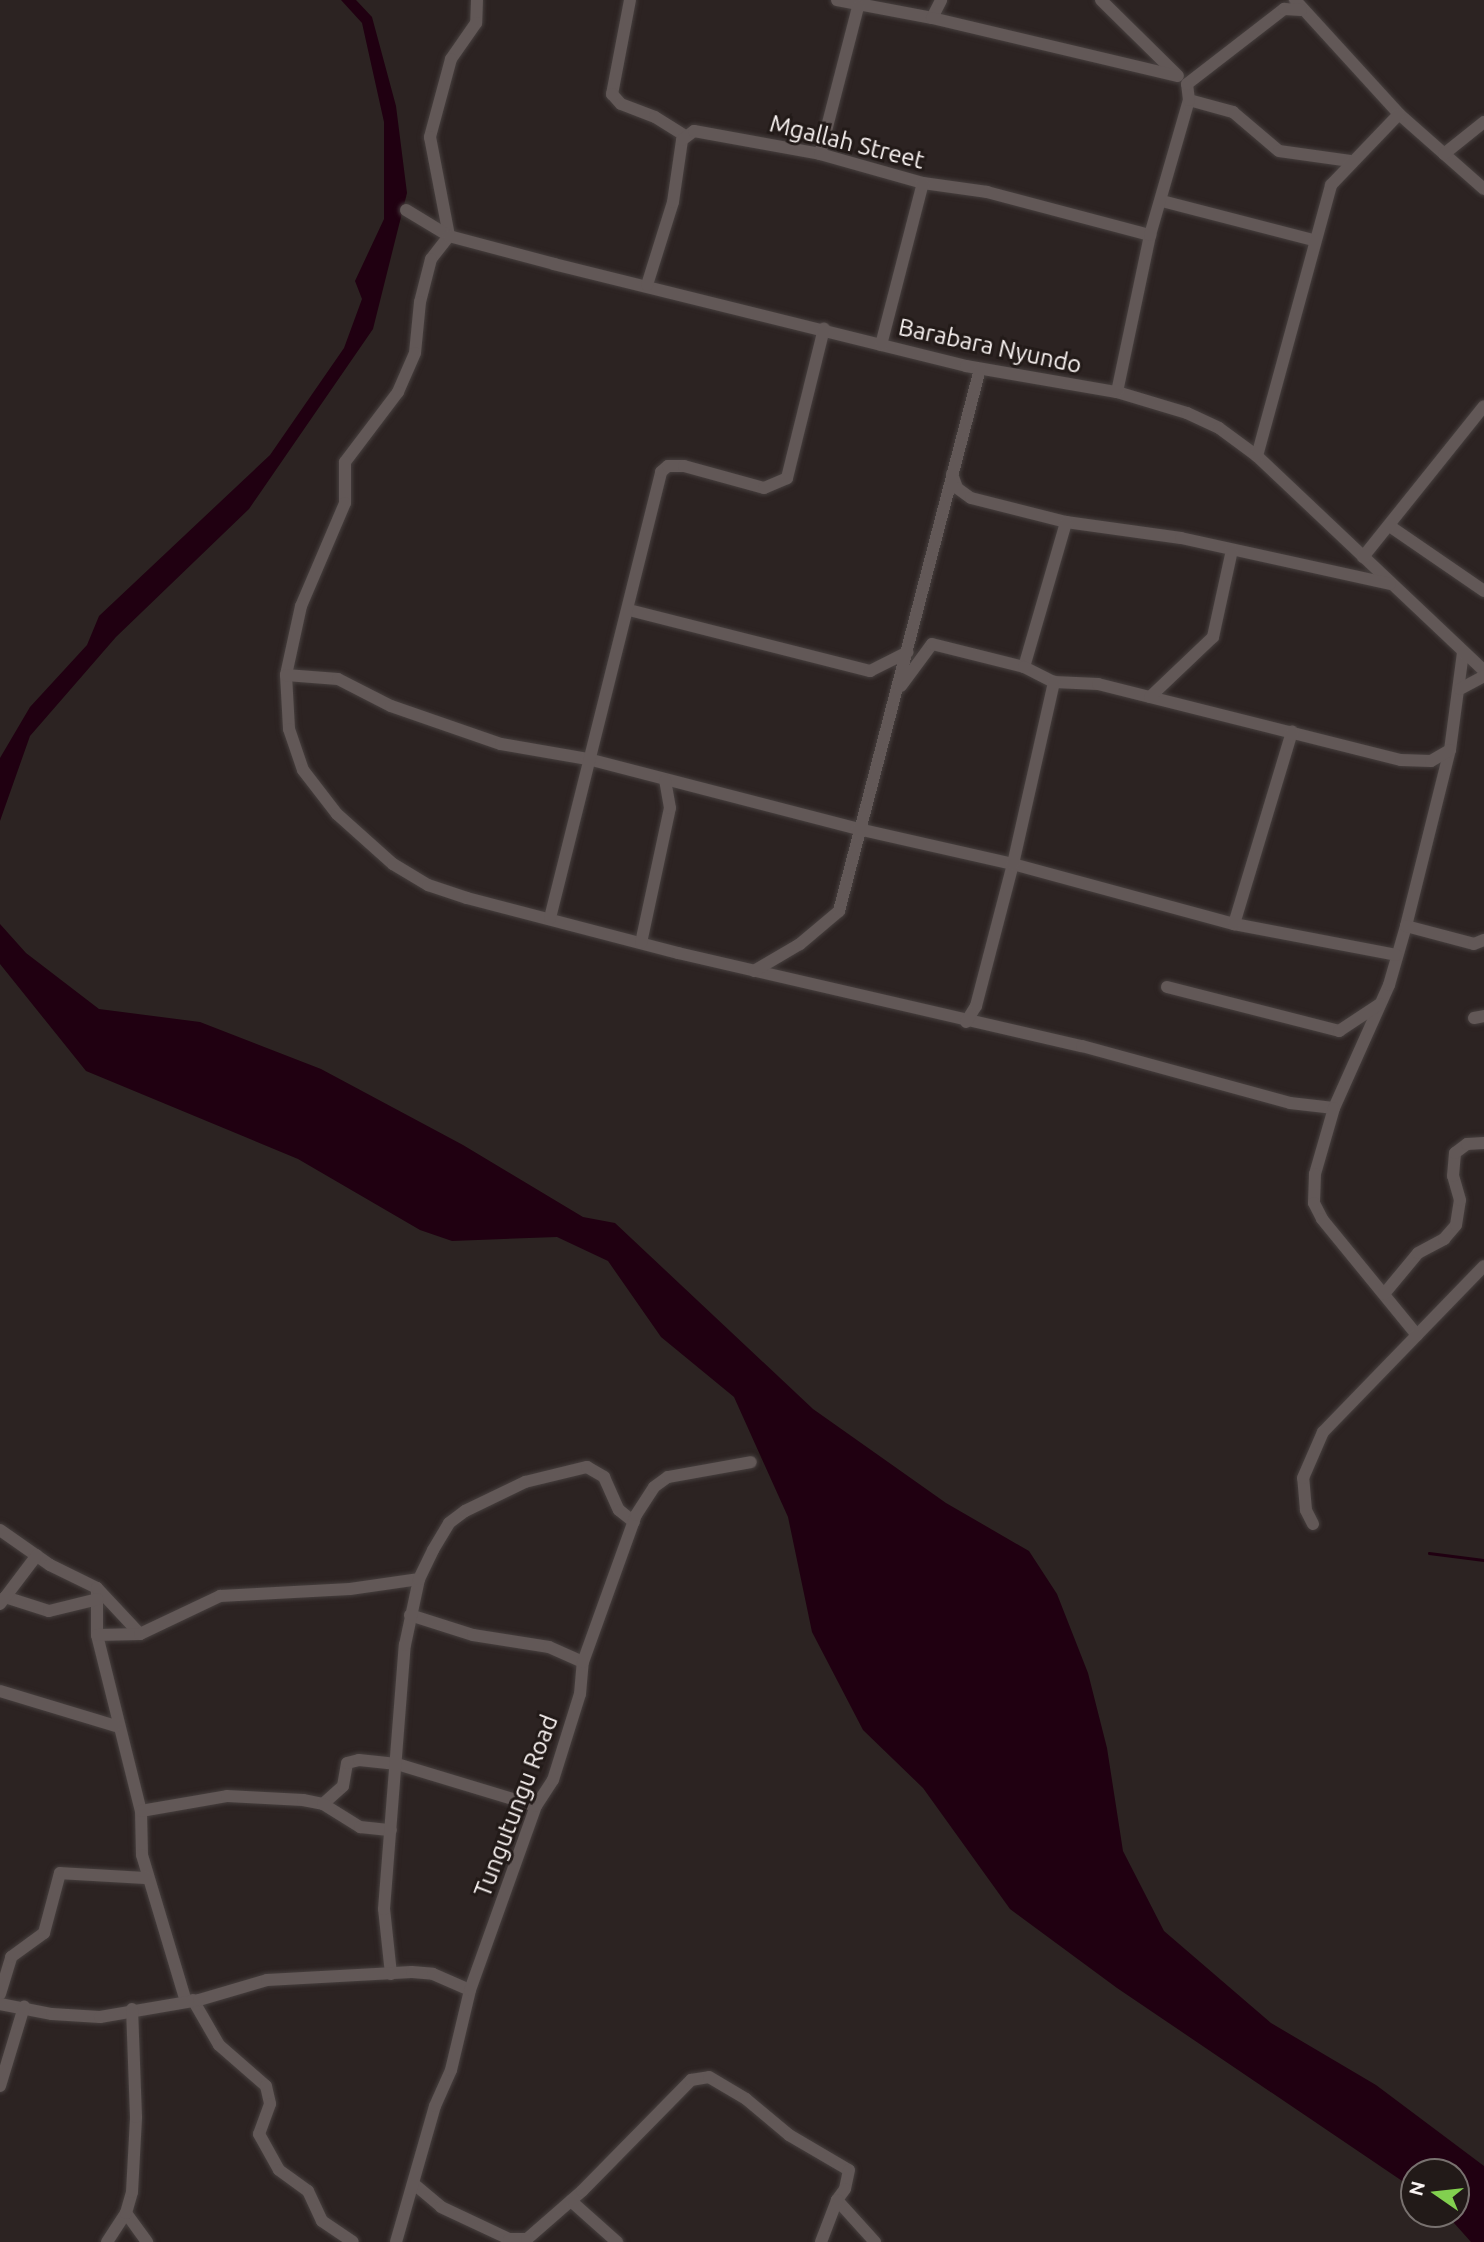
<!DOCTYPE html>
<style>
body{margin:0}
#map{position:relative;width:1484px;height:2242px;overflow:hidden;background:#2c2322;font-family:Ubuntu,sans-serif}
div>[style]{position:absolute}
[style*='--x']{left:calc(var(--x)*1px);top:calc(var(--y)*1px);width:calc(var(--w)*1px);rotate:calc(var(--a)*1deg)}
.water>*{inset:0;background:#200011}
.stream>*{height:2.5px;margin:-1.25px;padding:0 1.25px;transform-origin:1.25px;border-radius:1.25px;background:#200011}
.roads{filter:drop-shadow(0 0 2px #463f3e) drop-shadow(0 0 2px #463f3e)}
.minor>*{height:12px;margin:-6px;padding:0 6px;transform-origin:6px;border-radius:6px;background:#625857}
span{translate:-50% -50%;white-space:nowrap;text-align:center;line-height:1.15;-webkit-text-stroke:6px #221a18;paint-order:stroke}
.street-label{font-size:24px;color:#f9f3f2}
.north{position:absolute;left:1400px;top:2158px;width:70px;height:70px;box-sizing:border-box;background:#221a18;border:2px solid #78716f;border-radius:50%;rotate:284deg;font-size:19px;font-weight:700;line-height:28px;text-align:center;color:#f9f3f2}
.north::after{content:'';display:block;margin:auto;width:24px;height:32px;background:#82d04f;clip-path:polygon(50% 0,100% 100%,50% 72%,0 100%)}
</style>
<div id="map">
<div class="water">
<div style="clip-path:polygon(341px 0,356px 0,372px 17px,396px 106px,407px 193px,373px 329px,249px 509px,116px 637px,30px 736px,0 821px,0 758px,30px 707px,87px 645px,99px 616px,270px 455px,344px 348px,362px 299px,355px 281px,384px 219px,384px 122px,362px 23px)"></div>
<div style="clip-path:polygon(0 924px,26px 953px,99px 1009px,200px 1022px,321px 1069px,463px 1145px,583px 1217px,615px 1223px,813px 1409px,946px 1503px,1029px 1551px,1057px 1594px,1088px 1673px,1107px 1748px,1123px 1851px,1164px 1931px,1271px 2023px,1376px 2085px,1484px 2166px,1484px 2242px,1471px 2242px,1446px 2214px,1456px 2214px,1456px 2172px,1414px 2172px,1414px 2189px,1117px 1988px,1010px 1909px,923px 1788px,863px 1730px,812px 1632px,788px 1517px,734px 1397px,661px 1337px,608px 1261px,557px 1237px,452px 1241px,420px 1230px,298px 1159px,86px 1071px,0 964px)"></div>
</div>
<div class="stream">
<div style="--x:1429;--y:1553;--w:55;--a:7.3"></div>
</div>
<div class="roads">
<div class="minor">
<div style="--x:477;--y:0;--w:23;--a:92"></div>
<div style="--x:476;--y:23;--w:44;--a:124.8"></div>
<div style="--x:451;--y:59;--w:81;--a:105.1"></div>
<div style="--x:430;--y:137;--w:101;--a:79.1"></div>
<div style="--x:449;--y:236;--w:29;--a:128"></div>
<div style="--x:431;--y:259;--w:44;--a:104.3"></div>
<div style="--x:420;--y:302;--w:51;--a:95.6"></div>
<div style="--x:415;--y:353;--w:43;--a:113.6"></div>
<div style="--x:398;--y:392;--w:88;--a:127.1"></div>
<div style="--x:345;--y:462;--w:41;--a:90"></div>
<div style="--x:345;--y:503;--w:112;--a:113.1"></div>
<div style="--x:301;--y:606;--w:71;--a:102.3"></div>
<div style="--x:286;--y:675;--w:54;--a:86.8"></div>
<div style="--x:289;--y:729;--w:43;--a:71.1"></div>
<div style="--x:303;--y:770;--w:56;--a:52.3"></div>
<div style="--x:337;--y:814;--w:75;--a:41.8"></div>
<div style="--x:393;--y:864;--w:41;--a:31"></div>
<div style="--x:428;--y:885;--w:41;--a:18.4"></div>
<div style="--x:467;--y:898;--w:218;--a:14.6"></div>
<div style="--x:678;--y:953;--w:415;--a:13"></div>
<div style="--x:1082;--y:1046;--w:216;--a:15.3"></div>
<div style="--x:1290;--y:1103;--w:44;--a:6.5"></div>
<div style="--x:1334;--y:1108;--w:135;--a:-65.9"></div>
<div style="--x:1389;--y:985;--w:61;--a:-73.9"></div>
<div style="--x:1406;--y:926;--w:181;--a:-76"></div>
<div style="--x:1450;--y:750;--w:98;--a:-82.4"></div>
<div style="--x:630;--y:0;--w:96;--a:100.8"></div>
<div style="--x:612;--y:94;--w:13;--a:48"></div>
<div style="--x:621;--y:104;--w:36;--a:21"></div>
<div style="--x:655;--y:117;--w:34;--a:32"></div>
<div style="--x:837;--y:0;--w:97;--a:10.7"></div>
<div style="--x:932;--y:18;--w:20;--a:-63"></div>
<div style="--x:1101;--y:0;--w:108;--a:44.6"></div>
<div style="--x:1295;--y:0;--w:154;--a:47.6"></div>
<div style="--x:1399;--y:114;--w:113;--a:41.4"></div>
<div style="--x:932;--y:18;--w:252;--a:13.3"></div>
<div style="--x:1189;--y:100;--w:46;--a:15.3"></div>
<div style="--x:1233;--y:112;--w:60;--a:40.3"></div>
<div style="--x:1279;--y:151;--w:72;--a:8"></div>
<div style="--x:820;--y:154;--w:152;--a:-75.5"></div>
<div style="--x:1444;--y:154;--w:51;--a:-38.7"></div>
<div style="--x:1162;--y:201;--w:156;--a:14.5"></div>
<div style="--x:406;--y:210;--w:50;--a:31.2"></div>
<div style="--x:449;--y:236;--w:109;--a:14.9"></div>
<div style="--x:554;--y:264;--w:424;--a:13.9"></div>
<div style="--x:966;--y:366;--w:153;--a:9.8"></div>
<div style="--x:1117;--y:392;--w:73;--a:16.7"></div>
<div style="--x:1187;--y:413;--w:35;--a:25"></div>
<div style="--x:1219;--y:428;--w:47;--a:36.4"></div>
<div style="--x:1257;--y:456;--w:313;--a:43.4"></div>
<div style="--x:647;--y:285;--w:87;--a:-72.6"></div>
<div style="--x:673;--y:202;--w:63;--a:-81.7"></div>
<div style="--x:682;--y:140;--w:15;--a:-37"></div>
<div style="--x:694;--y:131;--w:128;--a:10.3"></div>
<div style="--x:820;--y:154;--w:107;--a:15.7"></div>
<div style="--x:923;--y:183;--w:65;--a:8"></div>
<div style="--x:987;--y:192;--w:169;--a:14.8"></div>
<div style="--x:881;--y:345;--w:167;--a:-75.5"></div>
<div style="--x:1117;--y:392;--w:160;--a:-78.1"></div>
<div style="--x:1150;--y:235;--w:141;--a:-73.9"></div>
<div style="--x:1189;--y:100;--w:16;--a:-97"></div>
<div style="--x:1187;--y:84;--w:123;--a:-37.7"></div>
<div style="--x:1284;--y:9;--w:17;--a:3"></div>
<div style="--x:1257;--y:456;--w:281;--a:-74.7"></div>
<div style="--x:1331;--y:185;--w:98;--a:-46.2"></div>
<div style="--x:952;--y:474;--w:15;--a:70"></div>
<div style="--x:957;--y:488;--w:17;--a:36"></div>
<div style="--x:971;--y:498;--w:98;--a:14.2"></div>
<div style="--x:1066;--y:522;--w:116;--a:7.9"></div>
<div style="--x:1181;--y:538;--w:214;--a:12.4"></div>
<div style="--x:1391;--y:527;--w:113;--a:34.5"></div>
<div style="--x:1363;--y:557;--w:193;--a:-51.3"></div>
<div style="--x:629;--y:610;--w:249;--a:14.2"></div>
<div style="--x:870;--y:671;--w:42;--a:-26.6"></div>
<div style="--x:1024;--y:667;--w:151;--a:-73.8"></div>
<div style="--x:286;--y:675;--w:52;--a:4.4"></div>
<div style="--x:338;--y:679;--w:59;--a:27"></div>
<div style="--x:391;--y:706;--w:116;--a:19.1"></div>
<div style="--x:501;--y:744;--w:88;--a:9.8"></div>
<div style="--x:588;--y:759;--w:279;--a:14.5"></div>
<div style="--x:858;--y:829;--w:159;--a:12.7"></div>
<div style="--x:1013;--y:864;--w:229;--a:15.2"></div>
<div style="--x:1234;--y:924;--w:165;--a:10.8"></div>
<div style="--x:901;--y:686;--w:52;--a:-53.6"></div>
<div style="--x:932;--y:644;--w:95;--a:14"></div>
<div style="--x:1024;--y:667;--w:34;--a:27"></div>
<div style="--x:1054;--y:682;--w:44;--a:2.6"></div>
<div style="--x:1098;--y:684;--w:312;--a:14.1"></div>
<div style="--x:1401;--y:760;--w:30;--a:2"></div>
<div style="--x:1431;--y:761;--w:22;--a:-30"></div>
<div style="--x:1460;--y:689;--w:27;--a:-28"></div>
<div style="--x:1150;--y:697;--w:87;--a:-43.6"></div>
<div style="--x:1213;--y:637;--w:89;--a:-77.7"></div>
<div style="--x:550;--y:918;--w:460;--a:-76"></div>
<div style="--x:661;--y:472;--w:9;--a:-41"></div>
<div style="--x:668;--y:466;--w:16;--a:0"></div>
<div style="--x:684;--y:466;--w:83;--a:15.4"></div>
<div style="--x:764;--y:488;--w:25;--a:-23"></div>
<div style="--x:787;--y:478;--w:154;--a:-76.1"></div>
<div style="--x:1234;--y:924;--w:201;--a:-73.2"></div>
<div style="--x:1406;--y:926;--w:70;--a:14.8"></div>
<div style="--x:1474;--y:944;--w:11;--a:-22"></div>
<div style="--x:641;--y:943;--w:138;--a:-77.9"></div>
<div style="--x:670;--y:808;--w:28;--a:-100"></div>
<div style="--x:754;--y:971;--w:53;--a:-30.4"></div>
<div style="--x:800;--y:944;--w:51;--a:-40.2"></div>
<div style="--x:839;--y:911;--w:560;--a:-75.42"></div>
<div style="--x:1167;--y:987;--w:178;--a:14.3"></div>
<div style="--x:1339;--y:1031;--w:49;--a:-33.4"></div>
<div style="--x:1474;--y:1018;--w:10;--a:-11"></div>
<div style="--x:966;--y:1022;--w:19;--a:-58"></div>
<div style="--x:976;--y:1006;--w:147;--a:-75.4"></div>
<div style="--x:1013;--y:864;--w:187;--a:-77.3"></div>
<div style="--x:1334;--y:1108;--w:69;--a:106.1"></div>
<div style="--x:1315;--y:1174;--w:29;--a:92"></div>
<div style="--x:1314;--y:1203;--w:18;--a:63"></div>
<div style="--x:1322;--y:1219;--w:150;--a:50.7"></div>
<div style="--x:1384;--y:1294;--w:53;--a:-50.3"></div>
<div style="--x:1418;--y:1253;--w:30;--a:-28"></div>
<div style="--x:1444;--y:1239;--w:18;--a:-49"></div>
<div style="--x:1456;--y:1225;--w:25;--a:-81"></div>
<div style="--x:1460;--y:1200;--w:25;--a:-106"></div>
<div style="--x:1453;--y:1176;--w:23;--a:-85"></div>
<div style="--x:1455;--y:1153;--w:15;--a:-37"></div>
<div style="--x:1467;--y:1144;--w:17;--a:-3"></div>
<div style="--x:1313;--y:1524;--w:16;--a:-117"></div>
<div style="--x:1306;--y:1510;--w:32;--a:-95"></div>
<div style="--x:1303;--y:1478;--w:50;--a:-66.5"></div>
<div style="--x:1323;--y:1432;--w:231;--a:-45.9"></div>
<div style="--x:0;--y:1530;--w:61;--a:35"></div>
<div style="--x:50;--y:1565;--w:52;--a:26.1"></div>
<div style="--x:97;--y:1588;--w:47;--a:90"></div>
<div style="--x:97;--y:1635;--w:181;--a:76"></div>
<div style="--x:141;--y:1811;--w:44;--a:88.7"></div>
<div style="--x:142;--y:1855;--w:153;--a:73.3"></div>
<div style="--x:97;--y:1588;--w:63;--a:46.9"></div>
<div style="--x:5;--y:1597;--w:46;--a:17.7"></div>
<div style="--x:49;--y:1611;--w:50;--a:-13.8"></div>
<div style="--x:0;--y:1604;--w:61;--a:-52.9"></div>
<div style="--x:410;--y:1615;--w:66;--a:17.6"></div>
<div style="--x:473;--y:1635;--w:77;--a:9"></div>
<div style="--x:549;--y:1647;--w:37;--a:24"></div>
<div style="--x:97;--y:1635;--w:43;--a:-1.3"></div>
<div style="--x:140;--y:1634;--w:89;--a:-25.4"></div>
<div style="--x:220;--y:1596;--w:130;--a:-3.1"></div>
<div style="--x:350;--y:1589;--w:70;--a:-8.2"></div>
<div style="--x:0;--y:1691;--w:121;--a:16.8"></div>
<div style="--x:323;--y:1804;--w:27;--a:-42"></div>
<div style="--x:343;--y:1786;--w:23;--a:-80"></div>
<div style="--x:347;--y:1763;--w:12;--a:-14"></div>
<div style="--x:359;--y:1760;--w:38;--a:6"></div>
<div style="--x:397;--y:1764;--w:145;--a:16.8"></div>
<div style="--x:141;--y:1811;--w:87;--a:-9.9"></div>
<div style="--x:227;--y:1796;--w:76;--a:3"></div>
<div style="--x:303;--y:1800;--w:20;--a:11"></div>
<div style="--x:323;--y:1804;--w:44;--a:31.9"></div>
<div style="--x:360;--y:1827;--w:31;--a:6"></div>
<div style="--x:391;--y:1974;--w:65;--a:-96.1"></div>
<div style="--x:384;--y:1909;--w:265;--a:-85.5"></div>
<div style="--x:405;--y:1645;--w:67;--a:-78"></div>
<div style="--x:419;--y:1579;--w:32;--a:-64"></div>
<div style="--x:433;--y:1550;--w:31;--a:-59"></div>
<div style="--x:449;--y:1523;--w:20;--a:-37"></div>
<div style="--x:465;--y:1511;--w:67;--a:-25.8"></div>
<div style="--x:525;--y:1482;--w:64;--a:-13.6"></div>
<div style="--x:587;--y:1467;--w:20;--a:30"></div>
<div style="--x:604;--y:1477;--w:36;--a:66"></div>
<div style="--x:619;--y:1510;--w:19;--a:39"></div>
<div style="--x:0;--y:1994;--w:39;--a:-73"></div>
<div style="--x:11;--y:1957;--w:41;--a:-36"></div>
<div style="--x:44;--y:1933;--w:62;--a:-75.1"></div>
<div style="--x:60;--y:1873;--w:88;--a:3.3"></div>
<div style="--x:193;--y:2000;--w:52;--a:60"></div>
<div style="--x:219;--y:2045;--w:62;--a:41.1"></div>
<div style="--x:266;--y:2086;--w:18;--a:77"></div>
<div style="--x:270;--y:2104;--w:32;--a:110"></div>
<div style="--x:259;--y:2134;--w:41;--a:60.9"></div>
<div style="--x:279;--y:2170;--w:36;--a:36"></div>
<div style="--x:308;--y:2191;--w:33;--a:65"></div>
<div style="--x:322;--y:2221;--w:37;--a:34"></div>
<div style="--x:0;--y:2004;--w:53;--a:10.9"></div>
<div style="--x:52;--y:2014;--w:48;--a:3.6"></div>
<div style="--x:100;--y:2017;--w:100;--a:-9.7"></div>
<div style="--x:199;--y:2000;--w:71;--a:-16.4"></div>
<div style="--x:267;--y:1980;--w:145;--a:-3.2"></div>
<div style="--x:412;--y:1972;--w:21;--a:5"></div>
<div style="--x:433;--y:1974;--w:40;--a:23.4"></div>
<div style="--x:0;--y:2086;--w:83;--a:-73.1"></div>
<div style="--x:414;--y:2184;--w:35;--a:40"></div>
<div style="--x:441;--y:2207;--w:75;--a:25.2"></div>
<div style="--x:509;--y:2239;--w:18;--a:0"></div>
<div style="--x:527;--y:2239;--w:73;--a:-41.1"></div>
<div style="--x:582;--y:2191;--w:156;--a:-45.5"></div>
<div style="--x:691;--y:2080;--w:18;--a:-9"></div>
<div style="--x:709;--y:2077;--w:43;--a:30.7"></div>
<div style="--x:746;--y:2099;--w:56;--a:39.9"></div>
<div style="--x:789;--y:2135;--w:69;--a:30.3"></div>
<div style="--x:849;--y:2170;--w:19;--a:102"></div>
<div style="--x:845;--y:2189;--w:14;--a:126"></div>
<div style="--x:837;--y:2200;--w:57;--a:47.9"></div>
<div style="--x:571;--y:2201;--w:62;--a:41.7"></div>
<div style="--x:126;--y:2213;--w:36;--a:54"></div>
<div style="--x:107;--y:2242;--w:35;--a:-57"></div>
<div style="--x:126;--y:2213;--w:22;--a:-74"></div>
<div style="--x:132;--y:2192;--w:75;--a:-86.9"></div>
<div style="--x:136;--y:2117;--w:108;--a:-92.1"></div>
<div style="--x:396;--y:2242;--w:141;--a:-74"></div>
<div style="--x:435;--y:2106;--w:39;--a:-66"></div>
<div style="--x:451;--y:2070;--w:82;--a:-76.6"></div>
<div style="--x:470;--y:1990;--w:195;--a:-70.3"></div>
<div style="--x:536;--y:1806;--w:31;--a:-57"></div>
<div style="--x:553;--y:1780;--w:90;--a:-72.6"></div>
<div style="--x:580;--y:1694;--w:32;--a:-85"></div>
<div style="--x:583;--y:1662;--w:156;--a:-70.2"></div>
<div style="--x:636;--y:1515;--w:33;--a:-57"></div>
<div style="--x:654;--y:1487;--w:17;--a:-36"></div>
<div style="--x:668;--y:1477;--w:84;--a:-10.2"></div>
<div style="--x:821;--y:2242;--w:45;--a:-69.1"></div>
</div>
</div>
<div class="street-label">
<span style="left:847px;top:142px;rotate:14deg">Mgallah Street</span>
<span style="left:990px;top:346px;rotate:12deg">Barabara Nyundo</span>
<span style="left:516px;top:1806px;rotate:-69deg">Tungutungu Road</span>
</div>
<div class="north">N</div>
</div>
